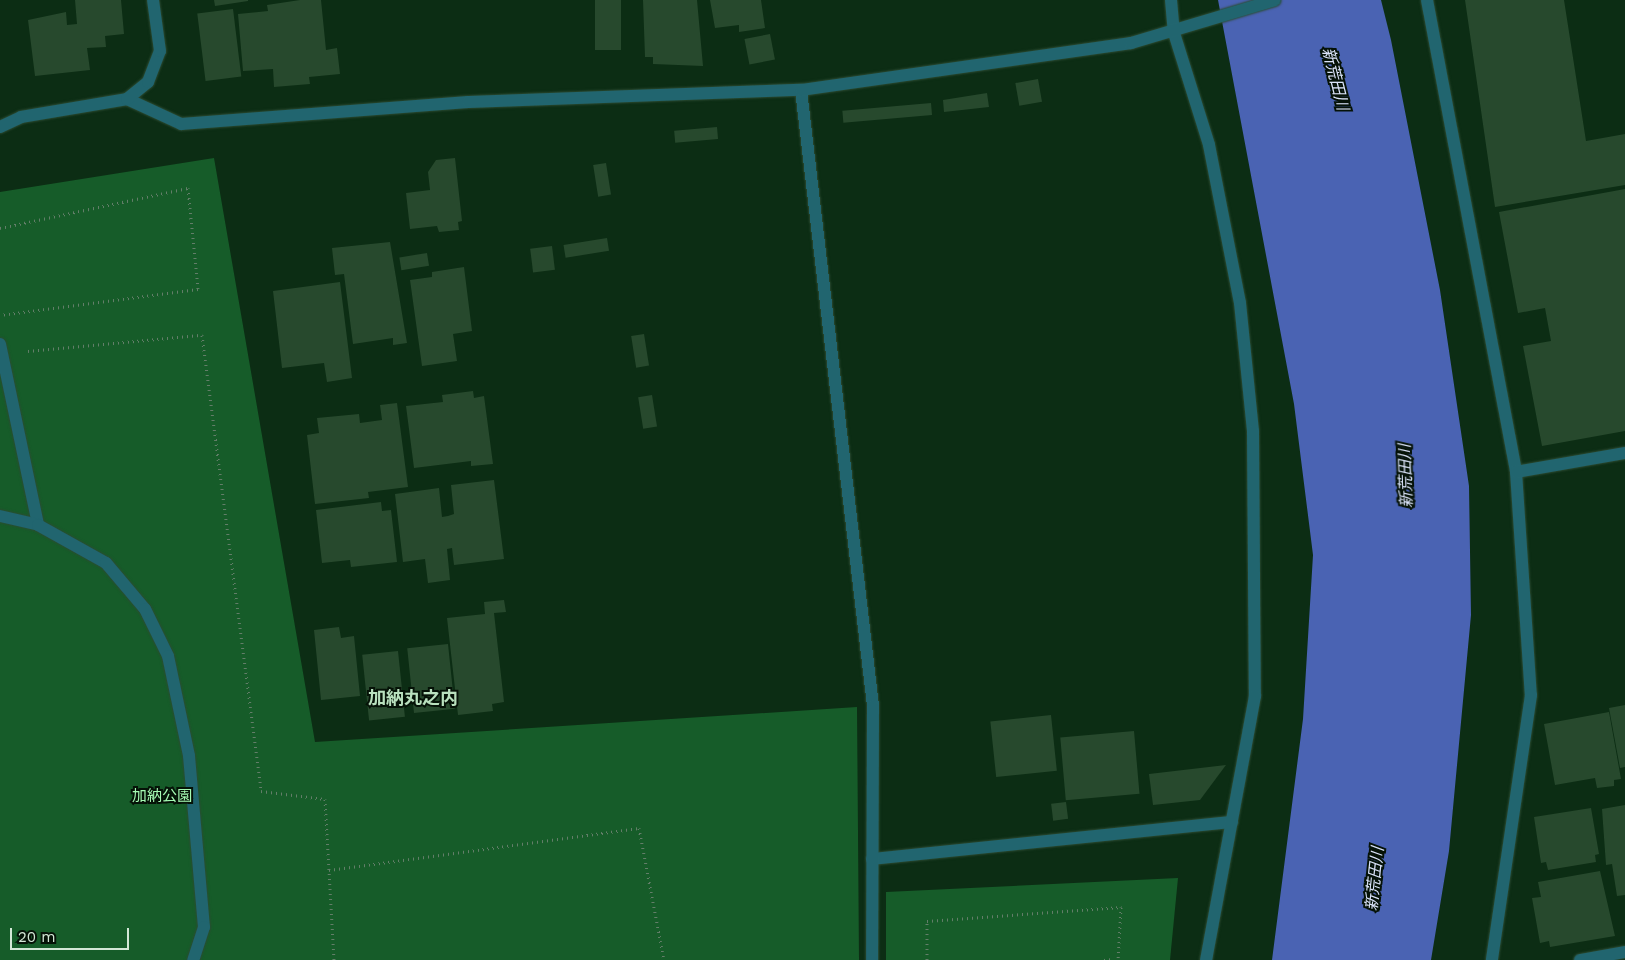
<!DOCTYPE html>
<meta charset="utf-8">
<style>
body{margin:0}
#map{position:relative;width:1625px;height:960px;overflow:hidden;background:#0c2d14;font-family:"Work Sans","Noto Sans JP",sans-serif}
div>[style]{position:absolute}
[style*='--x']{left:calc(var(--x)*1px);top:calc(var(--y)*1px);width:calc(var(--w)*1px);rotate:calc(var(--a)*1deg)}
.green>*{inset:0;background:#165c29}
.water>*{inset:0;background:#4a63b3}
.building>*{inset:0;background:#27492d;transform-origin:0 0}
.path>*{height:3px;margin-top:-1.5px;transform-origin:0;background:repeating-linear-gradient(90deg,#637e69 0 1px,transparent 0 5px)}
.roads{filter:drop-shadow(0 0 1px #2c4b33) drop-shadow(0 0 1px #2c4b33)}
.service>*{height:12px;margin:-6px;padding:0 6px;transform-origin:6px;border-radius:6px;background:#21656f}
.minor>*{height:12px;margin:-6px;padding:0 6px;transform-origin:6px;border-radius:6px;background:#21656f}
.tertiary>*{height:12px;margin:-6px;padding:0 6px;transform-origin:6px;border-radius:6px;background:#21656f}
span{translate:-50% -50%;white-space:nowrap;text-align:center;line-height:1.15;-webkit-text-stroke:4px #051207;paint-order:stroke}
.park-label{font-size:15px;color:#a6fbb4}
.water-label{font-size:16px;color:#dbe4fa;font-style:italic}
.quarter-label{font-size:18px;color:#b9e0be;font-weight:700}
.scale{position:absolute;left:10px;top:928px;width:119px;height:22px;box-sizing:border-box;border:2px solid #d3e7d6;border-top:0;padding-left:6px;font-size:15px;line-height:18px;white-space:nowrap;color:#d3e7d6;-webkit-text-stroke:4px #051207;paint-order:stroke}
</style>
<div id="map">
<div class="green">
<div style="clip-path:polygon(214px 158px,315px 742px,857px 707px,859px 960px,0 960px,0 192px)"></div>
<div style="clip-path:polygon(1178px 878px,1170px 960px,886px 960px,886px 892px)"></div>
</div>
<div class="water">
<div style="clip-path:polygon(1218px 0,1381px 0,1391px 40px,1440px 290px,1469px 486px,1471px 615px,1449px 851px,1431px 960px,1272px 960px,1303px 719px,1313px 555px,1294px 404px)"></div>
</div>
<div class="building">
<div style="clip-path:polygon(75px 0,121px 0,124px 34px,105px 36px,106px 47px,87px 48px,90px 70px,35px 76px,28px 20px,66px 12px,67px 25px,77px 24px)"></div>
<div style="clip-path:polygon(214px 0,248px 0,248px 1px,215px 6px)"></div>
<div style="clip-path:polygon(300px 0,321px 0,326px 50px,337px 48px,340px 74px,309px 77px,310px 84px,274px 87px,273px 69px,243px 71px,238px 14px,268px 11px,267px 5px)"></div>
<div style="left:595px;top:0;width:26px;height:50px"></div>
<div style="clip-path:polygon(643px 0,697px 0,703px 66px,653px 64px,653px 57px,645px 57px)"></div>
<div style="clip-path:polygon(710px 0,761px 0,765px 28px,739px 32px,739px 25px,715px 28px)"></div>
<div style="clip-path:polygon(1465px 0,1564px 0,1586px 141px,1625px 134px,1625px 185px,1495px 207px)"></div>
<div style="left:233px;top:9px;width:68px;height:36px;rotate:83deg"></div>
<div style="left:770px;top:34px;width:26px;height:26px;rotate:79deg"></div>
<div style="left:1038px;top:79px;width:23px;height:23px;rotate:80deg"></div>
<div style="clip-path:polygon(987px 93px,989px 107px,944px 112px,943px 100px)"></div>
<div style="left:931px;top:103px;width:12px;height:89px;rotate:85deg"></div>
<div style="left:717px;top:127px;width:12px;height:43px;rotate:85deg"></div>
<div style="clip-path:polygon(455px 158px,462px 221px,458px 222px,459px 230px,439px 232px,437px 226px,410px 229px,406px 193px,430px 190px,428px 172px,436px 160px)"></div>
<div style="left:606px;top:163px;width:32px;height:13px;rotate:81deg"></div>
<div style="clip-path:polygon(1625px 189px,1625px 431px,1542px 446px,1523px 346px,1551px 341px,1545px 308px,1518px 313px,1499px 212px)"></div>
<div style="left:607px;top:238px;width:13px;height:44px;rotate:81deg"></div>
<div style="clip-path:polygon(390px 242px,407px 343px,393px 345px,393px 338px,353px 344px,344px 274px,335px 275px,332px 248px)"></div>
<div style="left:552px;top:246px;width:24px;height:22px;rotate:83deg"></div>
<div style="left:427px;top:253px;width:13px;height:28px;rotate:81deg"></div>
<div style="clip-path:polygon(464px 267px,472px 331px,453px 334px,457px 361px,422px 366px,410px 280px,432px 277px,432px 272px)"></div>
<div style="clip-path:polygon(340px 282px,352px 378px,327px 382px,324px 363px,282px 368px,273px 291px)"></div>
<div style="left:644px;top:334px;width:32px;height:13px;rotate:81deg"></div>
<div style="clip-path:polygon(473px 391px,474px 398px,484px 396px,493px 464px,471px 466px,471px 461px,414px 468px,406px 406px,443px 402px,442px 395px)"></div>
<div style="left:652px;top:395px;width:32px;height:14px;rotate:81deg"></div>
<div style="clip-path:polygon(397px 403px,408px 487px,368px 492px,369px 498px,315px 504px,307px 435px,319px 433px,317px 418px,359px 414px,360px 423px,382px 420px,380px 405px)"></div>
<div style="clip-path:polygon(494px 480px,504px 559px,454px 565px,452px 548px,447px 549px,450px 580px,428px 583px,425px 559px,403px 562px,395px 494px,439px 488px,442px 517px,448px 516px,454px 514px,451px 485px)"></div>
<div style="clip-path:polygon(381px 502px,382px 511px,391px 510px,397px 562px,351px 567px,350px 560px,322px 563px,316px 510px)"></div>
<div style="clip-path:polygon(504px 600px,506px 612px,494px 613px,504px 702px,492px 704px,493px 711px,458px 715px,447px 618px,485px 614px,484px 602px)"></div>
<div style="clip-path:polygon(339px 627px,341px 638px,354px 636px,360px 696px,321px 700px,314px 630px)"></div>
<div style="left:448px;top:644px;width:65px;height:41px;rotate:84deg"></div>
<div style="left:398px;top:651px;width:66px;height:36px;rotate:84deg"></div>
<div style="clip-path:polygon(1625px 705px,1625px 767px,1620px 768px,1609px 708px)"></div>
<div style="clip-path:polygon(1609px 712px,1621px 779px,1614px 780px,1614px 786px,1597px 788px,1595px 778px,1555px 785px,1544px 724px)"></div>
<div style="left:1051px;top:715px;width:56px;height:61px;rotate:84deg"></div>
<div style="left:1134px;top:731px;width:63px;height:74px;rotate:85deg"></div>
<div style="clip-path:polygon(1226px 765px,1200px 800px,1153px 805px,1149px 774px)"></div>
<div style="left:1066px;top:802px;width:17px;height:15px;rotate:83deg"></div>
<div style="clip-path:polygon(1625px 805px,1625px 895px,1617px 896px,1612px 864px,1606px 865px,1602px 809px)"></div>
<div style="clip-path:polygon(1591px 808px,1599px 854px,1595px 855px,1596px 862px,1548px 870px,1546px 862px,1541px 863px,1534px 817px)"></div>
<div style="clip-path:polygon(1600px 871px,1615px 936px,1550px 947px,1549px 941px,1540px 943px,1532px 898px,1541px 897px,1538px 882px)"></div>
</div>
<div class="path">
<div style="--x:0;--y:228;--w:192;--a:-12"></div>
<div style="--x:188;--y:188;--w:101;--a:84.3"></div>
<div style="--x:198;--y:289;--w:200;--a:172.5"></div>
<div style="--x:28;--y:351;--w:175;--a:-5.3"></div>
<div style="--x:202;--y:335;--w:460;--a:82.6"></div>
<div style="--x:261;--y:791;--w:64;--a:7.1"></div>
<div style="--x:325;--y:799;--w:161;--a:86.8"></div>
<div style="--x:329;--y:870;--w:313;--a:-7.7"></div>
<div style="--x:639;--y:828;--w:134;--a:79.3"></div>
<div style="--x:927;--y:960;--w:39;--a:-90"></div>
<div style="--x:927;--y:921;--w:195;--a:-4.1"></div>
<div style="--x:1121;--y:907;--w:53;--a:93.2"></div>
<div style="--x:1104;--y:960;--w:9;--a:-6"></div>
</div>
<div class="roads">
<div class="service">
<div style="--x:0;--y:344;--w:185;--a:78.1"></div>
<div style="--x:0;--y:516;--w:39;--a:13"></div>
<div style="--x:38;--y:525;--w:78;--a:29.2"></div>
<div style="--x:106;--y:563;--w:60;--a:49.7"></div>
<div style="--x:145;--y:609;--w:52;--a:63.9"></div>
<div style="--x:168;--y:656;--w:102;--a:78.1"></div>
<div style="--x:189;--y:756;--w:172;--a:85"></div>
<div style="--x:204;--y:927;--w:35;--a:108"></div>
<div style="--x:872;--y:859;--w:362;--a:-5.9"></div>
</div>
<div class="minor">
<div style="--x:1171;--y:0;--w:33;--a:85"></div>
<div style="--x:1174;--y:33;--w:117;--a:72.6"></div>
<div style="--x:1209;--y:145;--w:161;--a:78.9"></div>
<div style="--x:1240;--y:303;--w:129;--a:84.2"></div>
<div style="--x:1253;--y:431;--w:265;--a:89.6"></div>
<div style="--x:1255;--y:696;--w:269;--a:100.5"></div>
<div style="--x:1427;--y:0;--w:480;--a:79.3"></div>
<div style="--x:1516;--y:472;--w:224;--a:86.2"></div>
<div style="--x:1531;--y:695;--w:268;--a:98.4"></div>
<div style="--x:801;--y:90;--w:620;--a:83.33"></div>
<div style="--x:873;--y:706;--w:254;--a:90.2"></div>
<div style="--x:0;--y:127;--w:23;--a:-25"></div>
<div style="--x:21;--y:117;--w:108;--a:-9.6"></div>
<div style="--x:127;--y:99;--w:60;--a:24.8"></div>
<div style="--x:181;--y:124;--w:288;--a:-4.4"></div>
<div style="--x:468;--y:102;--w:333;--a:-2.1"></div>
<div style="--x:801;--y:90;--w:333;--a:-8.1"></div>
<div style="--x:1131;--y:43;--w:150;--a:-16.6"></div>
<div style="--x:1516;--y:472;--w:111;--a:-9.9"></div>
<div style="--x:1580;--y:960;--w:46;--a:-10.1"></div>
</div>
<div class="tertiary">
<div style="--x:127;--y:99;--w:27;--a:-39"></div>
<div style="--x:148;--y:82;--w:33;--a:-69"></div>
<div style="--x:160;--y:51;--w:51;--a:-97.8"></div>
</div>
</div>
<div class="park-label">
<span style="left:162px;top:797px">加納公園</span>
</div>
<div class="water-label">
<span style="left:1335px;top:79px;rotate:76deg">新荒田川</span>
<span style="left:1406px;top:476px;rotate:-92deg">新荒田川</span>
<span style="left:1375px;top:879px;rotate:-84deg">新荒田川</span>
</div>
<div class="quarter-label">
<span style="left:413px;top:698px">加納丸之内</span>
</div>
<div class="scale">20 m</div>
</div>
